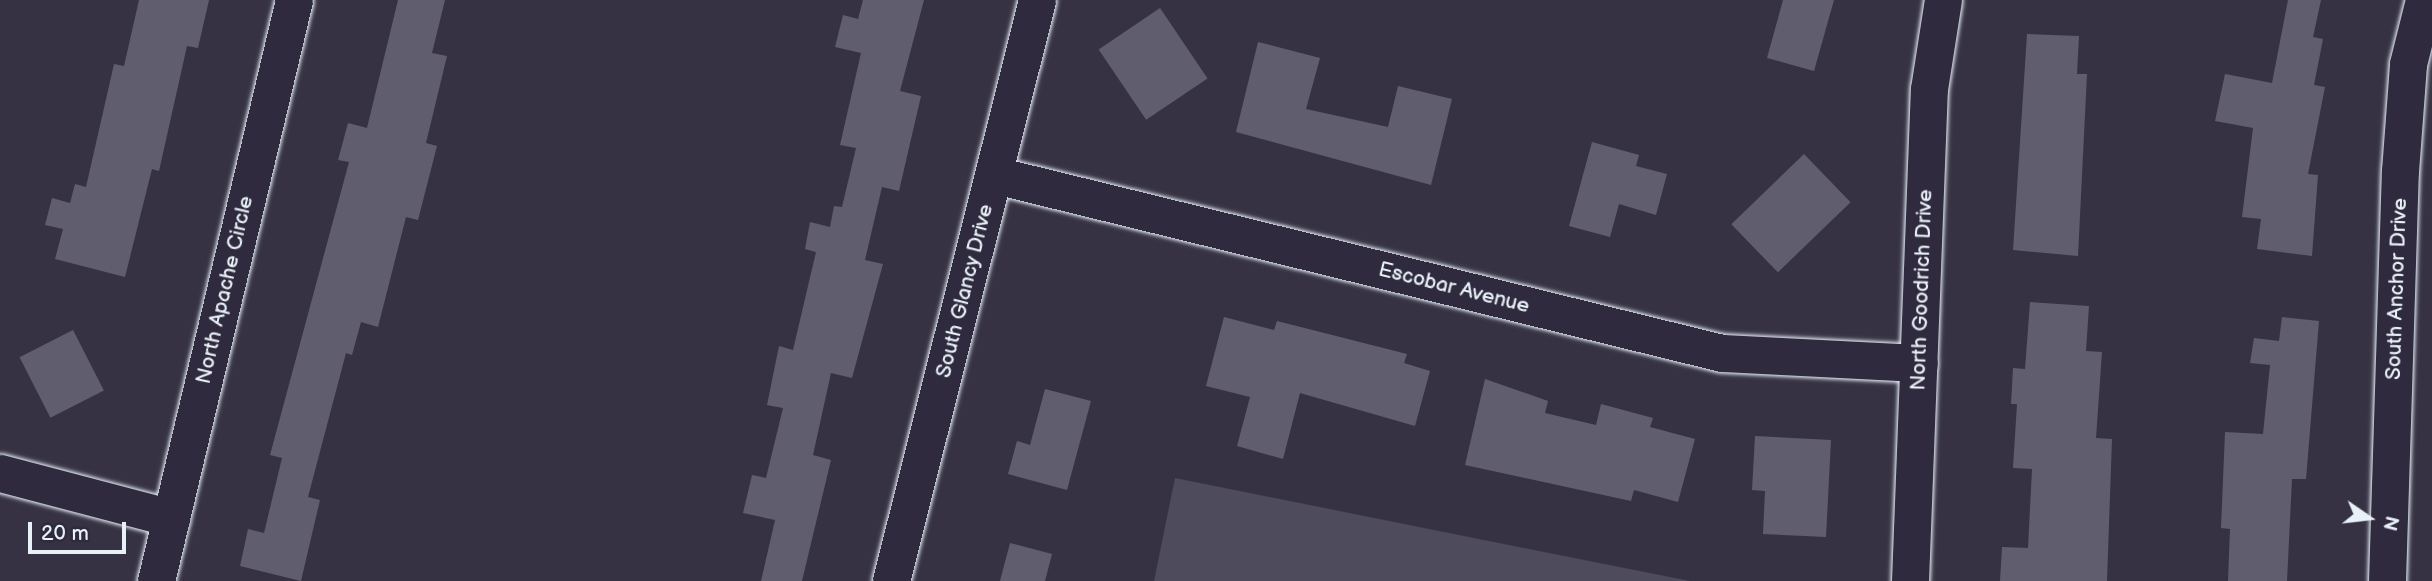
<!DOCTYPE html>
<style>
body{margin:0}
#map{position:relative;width:2432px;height:581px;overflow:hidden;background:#363244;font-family:"Balsamiq Sans",sans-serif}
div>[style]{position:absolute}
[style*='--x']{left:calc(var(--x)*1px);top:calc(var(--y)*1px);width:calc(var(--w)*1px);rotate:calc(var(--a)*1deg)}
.green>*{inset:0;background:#4d4b5c}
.building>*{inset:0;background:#605e6e;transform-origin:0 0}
.roads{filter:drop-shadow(0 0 2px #e8f1f8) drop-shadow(0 0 2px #e8f1f8)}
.street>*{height:37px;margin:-18.5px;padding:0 18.5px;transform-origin:18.5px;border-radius:18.5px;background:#2f2a3d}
span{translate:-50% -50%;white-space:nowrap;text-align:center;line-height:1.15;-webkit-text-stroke:5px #2f2a3d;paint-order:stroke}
.street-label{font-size:21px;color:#e8f1f8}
.north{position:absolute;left:2334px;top:483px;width:70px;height:70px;-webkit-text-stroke:5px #2f2a3d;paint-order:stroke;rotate:104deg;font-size:19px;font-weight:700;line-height:28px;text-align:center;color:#e8f1f8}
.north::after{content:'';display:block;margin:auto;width:24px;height:32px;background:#e8f1f8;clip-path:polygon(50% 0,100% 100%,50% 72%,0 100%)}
.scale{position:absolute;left:28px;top:522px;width:98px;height:32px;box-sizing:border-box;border:4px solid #e8f1f8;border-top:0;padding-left:9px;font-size:21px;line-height:24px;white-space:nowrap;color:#e8f1f8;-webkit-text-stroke:5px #2f2a3d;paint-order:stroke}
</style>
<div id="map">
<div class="green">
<div style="clip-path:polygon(1175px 478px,1539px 551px,1690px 581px,1154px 581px)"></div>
</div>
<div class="building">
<div style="clip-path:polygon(139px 0,209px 0,198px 48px,187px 46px,159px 171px,152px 169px,125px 277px,55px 259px,63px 229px,45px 225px,52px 198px,70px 203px,75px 184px,86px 187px,114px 64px,124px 66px)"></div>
<div style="clip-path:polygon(398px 0,445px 0,432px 53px,447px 56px,426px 143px,437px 146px,418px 220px,406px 217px,378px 327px,361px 322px,352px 355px,346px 353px,308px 497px,320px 500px,301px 581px,240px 566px,248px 529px,264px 533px,282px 458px,270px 455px,349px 162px,338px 160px,348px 123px,367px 128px)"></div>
<div style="clip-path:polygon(863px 0,924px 0,900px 91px,921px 96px,899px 191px,882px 187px,865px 260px,883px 264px,852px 378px,831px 373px,813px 455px,831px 460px,802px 581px,761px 581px,775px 520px,743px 513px,752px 475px,766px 478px,783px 408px,767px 405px,779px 346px,793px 350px,816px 252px,805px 249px,810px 222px,830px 227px,834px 206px,842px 207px,856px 148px,840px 145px,861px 53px,835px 47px,843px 15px,858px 19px)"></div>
<div style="clip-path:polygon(1783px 0,1834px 0,1814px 71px,1767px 58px)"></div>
<div style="clip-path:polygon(2288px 0,2321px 0,2313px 37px,2323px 39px,2314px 85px,2325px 87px,2308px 174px,2318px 175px,2312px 256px,2257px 249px,2261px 219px,2242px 217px,2253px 128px,2215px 121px,2225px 74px,2272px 83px)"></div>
<div style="left:1160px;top:8px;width:85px;height:74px;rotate:56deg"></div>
<div style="clip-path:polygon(2027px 34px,2079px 36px,2077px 74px,2087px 74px,2078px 256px,2013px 250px)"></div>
<div style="clip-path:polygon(1258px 42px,1320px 58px,1306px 109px,1388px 127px,1398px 86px,1452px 99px,1431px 185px,1236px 132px)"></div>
<div style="clip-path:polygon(1592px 142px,1639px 155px,1636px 166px,1667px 174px,1656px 215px,1619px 204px,1610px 237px,1569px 226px)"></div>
<div style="left:1804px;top:154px;width:67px;height:101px;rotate:46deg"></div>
<div style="clip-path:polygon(2030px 302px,2089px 306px,2086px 351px,2102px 352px,2096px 438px,2112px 439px,2107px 581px,2000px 581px,2002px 547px,2028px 548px,2032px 469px,2013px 468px,2017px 404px,2011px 404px,2013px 368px,2025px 369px)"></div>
<div style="clip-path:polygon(1224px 317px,1274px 330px,1277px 321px,1407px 354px,1404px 363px,1430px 371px,1415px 426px,1300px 393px,1283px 459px,1237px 446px,1250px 397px,1206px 386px)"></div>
<div style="clip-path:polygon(2282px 317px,2319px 321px,2306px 479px,2292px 479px,2287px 581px,2228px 581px,2230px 529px,2221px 528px,2225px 432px,2263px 434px,2270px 365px,2250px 363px,2254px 338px,2279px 341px)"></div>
<div style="left:73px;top:330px;width:68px;height:60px;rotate:63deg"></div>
<div style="clip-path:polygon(1485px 379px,1548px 401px,1545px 413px,1596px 425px,1601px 404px,1653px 418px,1650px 427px,1695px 439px,1678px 502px,1634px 490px,1631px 501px,1465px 465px)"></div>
<div style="clip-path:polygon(1045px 389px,1091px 401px,1067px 490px,1008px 474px,1017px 441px,1030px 445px)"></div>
<div style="clip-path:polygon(1755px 436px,1831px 440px,1826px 537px,1763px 534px,1765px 491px,1752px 490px)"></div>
<div style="clip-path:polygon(1010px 543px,1052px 554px,1045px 581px,1000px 581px)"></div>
</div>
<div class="roads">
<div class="street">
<div style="--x:995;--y:175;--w:748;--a:13.76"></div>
<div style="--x:1722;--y:353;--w:197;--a:2.9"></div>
<div style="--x:0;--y:473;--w:177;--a:14.7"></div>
<div style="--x:156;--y:581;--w:597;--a:-76.64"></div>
<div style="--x:891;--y:581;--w:599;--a:-75.89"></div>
<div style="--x:1910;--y:581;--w:492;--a:-87.8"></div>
<div style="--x:1929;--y:89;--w:90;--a:-81.1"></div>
<div style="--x:2387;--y:581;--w:410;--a:-88.2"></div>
<div style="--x:2400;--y:171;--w:107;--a:-85.7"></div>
<div style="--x:2408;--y:64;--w:66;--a:-76"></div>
</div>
</div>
<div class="street-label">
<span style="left:1454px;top:288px;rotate:14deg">Escobar Avenue</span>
<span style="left:2397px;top:289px;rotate:-88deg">South Anchor Drive</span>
<span style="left:225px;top:290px;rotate:-77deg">North Apache Circle</span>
<span style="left:1922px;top:290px;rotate:-88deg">North Goodrich Drive</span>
<span style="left:965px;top:291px;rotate:-76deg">South Glancy Drive</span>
</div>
<div class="north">N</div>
<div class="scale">20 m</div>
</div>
